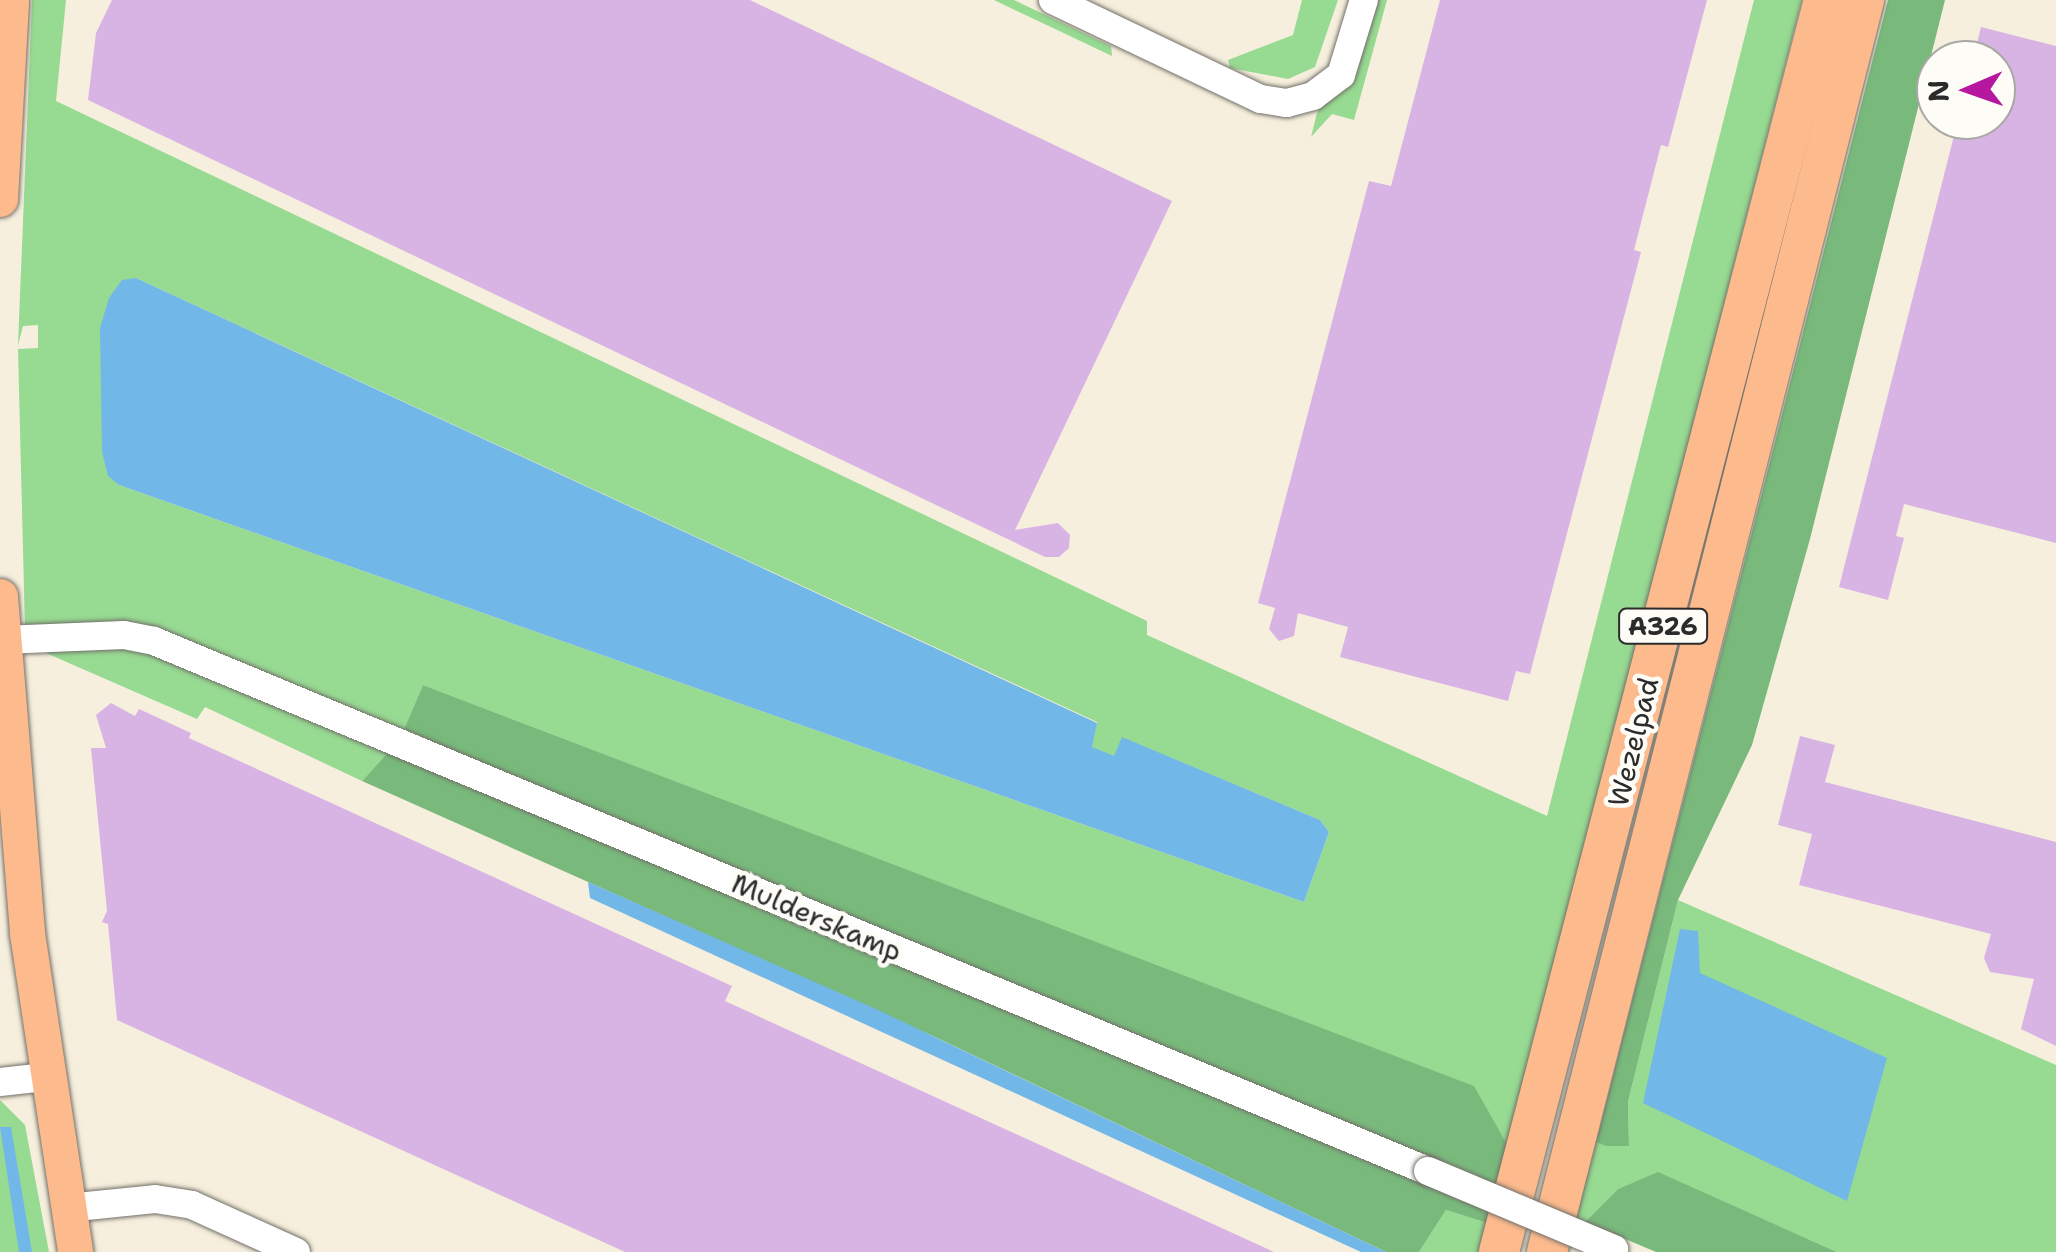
<!DOCTYPE html>
<style>
body{margin:0}
#map{position:relative;width:2056px;height:1252px;overflow:hidden;background:#f7efdd;font-family:"Shantell Sans",sans-serif}
div>[style]{position:absolute}
[style*='--x']{left:calc(var(--x)*1px);top:calc(var(--y)*1px);width:calc(var(--w)*1px);rotate:calc(var(--a)*1deg)}
.green>*{inset:0;background:#97da92}
.forest>*{inset:0;background:#79ba7c}
.water>*{inset:0;background:#71b7e8}
.building>*{inset:0;background:#d8b4e4}
.roads{filter:drop-shadow(0 0 2px #727069) drop-shadow(0 0 2px #727069)}
.minor>*{height:28px;margin:-14px;padding:0 14px;transform-origin:14px;border-radius:14px;background:#fff}
.major>*{height:35px;margin:-17.5px;padding:0 17.5px;transform-origin:17.5px;border-radius:17.5px;background:#fcba8d}
.highway>*{height:40px;margin:-20px;padding:0 20px;transform-origin:20px;border-radius:20px;background:#fcba8d}
.bridges{filter:drop-shadow(0 0 2px #727069) drop-shadow(0 0 2px #727069)}
.minor-bridge>*{height:28px;margin:-14px;padding:0 14px;transform-origin:14px;border-radius:14px;background:#fff}
span{translate:-50% -50%;white-space:nowrap;text-align:center;line-height:1.15;-webkit-text-stroke:9px #fdfcf7;paint-order:stroke}
.shield-label span{padding:2px 8px;background:#fdfcf7;border:2px solid;border-radius:8px;-webkit-text-stroke-width:0}
.shield-label{font-size:25px;color:#2b2b2b;font-weight:700}
.street-label{font-size:28px;color:#2b2b2b}
.north{position:absolute;left:1916px;top:40px;width:100px;height:100px;box-sizing:border-box;background:#fdfcf7;border:2px solid #a9a8a5;border-radius:50%;rotate:268deg;font-size:28px;font-weight:700;line-height:40px;text-align:center;color:#2b2b2b}
.north::after{content:'';display:block;margin:auto;width:35px;height:45px;background:#b5179e;clip-path:polygon(50% 0,100% 100%,50% 72%,0 100%)}
</style>
<div id="map">
<div class="green">
<div style="clip-path:polygon(evenodd,32px 0,66px 0,56px 101px,1147px 621px,1147px 635px,1547px 816px,1754px 0,1802px 0,1508px 1146px,1473px 1086px,423px 685px,404px 729px,155px 635px,25px 630px,18px 349px,38px 348px,38px 325px,23px 326px,18px 345px,32px 0,136px 278px,1097px 722px,1091px 747px,1115px 757px,1123px 738px,1320px 820px,1329px 832px,1304px 902px,119px 485px,136px 278px)"></div>
<div style="clip-path:polygon(994px 0,1014px 0,1111px 46px,1112px 56px)"></div>
<div style="clip-path:polygon(1302px 0,1338px 0,1315px 67px,1288px 79px,1230px 68px,1228px 60px,1293px 35px)"></div>
<div style="clip-path:polygon(1375px 0,1387px 0,1354px 120px,1332px 114px,1311px 137px,1318px 109px,1349px 83px)"></div>
<div style="clip-path:polygon(124px 640px,393px 747px,362px 781px,205px 707px,197px 719px,30px 646px)"></div>
<div style="clip-path:polygon(1678px 900px,2056px 1065px,2056px 1252px,1837px 1252px,1658px 1173px,1618px 1189px,1585px 1222px,1576px 1218px,1596px 1142px,1629px 1146px,1628px 1102px)"></div>
<div style="clip-path:polygon(0 1100px,25px 1125px,49px 1252px,0 1252px)"></div>
<div style="clip-path:polygon(1446px 1210px,1487px 1223px,1480px 1252px,1419px 1252px)"></div>
</div>
<div class="forest">
<div style="clip-path:polygon(1888px 0,1945px 0,1810px 539px,1752px 745px,1678px 900px,1628px 1102px,1629px 1146px,1606px 1146px,1596px 1142px)"></div>
<div style="clip-path:polygon(423px 685px,1474px 1086px,1508px 1146px,1498px 1186px,646px 837px,404px 729px)"></div>
<div style="clip-path:polygon(393px 747px,1497px 1211px,1487px 1223px,1446px 1210px,1419px 1252px,1386px 1252px,935px 1037px,362px 781px)"></div>
<div style="clip-path:polygon(1658px 1172px,1837px 1252px,1656px 1252px,1585px 1222px,1618px 1189px)"></div>
</div>
<div class="water">
<div style="clip-path:polygon(136px 278px,1097px 723px,1092px 747px,1114px 756px,1122px 737px,1320px 820px,1329px 832px,1304px 902px,119px 485px,108px 476px,102px 452px,100px 328px,109px 298px,122px 280px)"></div>
<div style="clip-path:polygon(588px 882px,876px 1009px,1386px 1252px,1361px 1252px,590px 898px)"></div>
<div style="clip-path:polygon(1680px 929px,1698px 931px,1700px 973px,1887px 1058px,1847px 1201px,1643px 1103px)"></div>
<div style="clip-path:polygon(0 1127px,11px 1127px,32px 1252px,19px 1252px)"></div>
</div>
<div class="building">
<div style="clip-path:polygon(112px 0,750px 0,1172px 201px,1015px 530px,1058px 523px,1070px 535px,1069px 548px,1059px 557px,1045px 557px,88px 100px,96px 33px)"></div>
<div style="clip-path:polygon(1440px 0,1707px 0,1668px 147px,1661px 145px,1634px 250px,1641px 252px,1530px 674px,1516px 671px,1508px 701px,1340px 657px,1348px 627px,1298px 613px,1294px 636px,1279px 641px,1269px 629px,1275px 608px,1258px 603px,1369px 181px,1391px 186px)"></div>
<div style="clip-path:polygon(1981px 27px,2056px 46px,2056px 543px,1904px 504px,1896px 536px,1904px 538px,1888px 600px,1839px 587px,1958px 120px,1996px 120px,1996px 60px,1973px 60px)"></div>
<div style="clip-path:polygon(111px 703px,135px 716px,139px 709px,191px 733px,189px 738px,732px 986px,725px 1001px,1274px 1252px,625px 1252px,117px 1020px,108px 924px,102px 922px,107px 911px,91px 748px,106px 748px,96px 715px)"></div>
<div style="clip-path:polygon(1800px 736px,1835px 745px,1825px 782px,2056px 842px,2056px 1046px,2021px 1029px,2034px 979px,1990px 972px,1984px 958px,1991px 934px,1799px 885px,1812px 834px,1778px 825px)"></div>
</div>
<div class="roads">
<div class="minor">
<div style="--x:1053;--y:0;--w:230;--a:25.5"></div>
<div style="--x:1261;--y:99;--w:26;--a:9"></div>
<div style="--x:1287;--y:103;--w:27;--a:-15"></div>
<div style="--x:1313;--y:96;--w:35;--a:-37"></div>
<div style="--x:1341;--y:75;--w:78;--a:-73"></div>
<div style="--x:2;--y:640;--w:122;--a:-2.3"></div>
<div style="--x:124;--y:635;--w:31;--a:11"></div>
<div style="--x:154;--y:641;--w:1380;--a:22.59"></div>
<div style="--x:0;--y:1082;--w:45;--a:-6.3"></div>
<div style="--x:67;--y:1208;--w:88;--a:-5.8"></div>
<div style="--x:155;--y:1199;--w:37;--a:9"></div>
<div style="--x:192;--y:1205;--w:114;--a:24.3"></div>
</div>
<div class="major">
<div style="--x:0;--y:199;--w:199;--a:-86.8"></div>
<div style="--x:0;--y:596;--w:338;--a:85.4"></div>
<div style="--x:27;--y:933;--w:323;--a:81.4"></div>
</div>
<div class="highway">
<div style="--x:1499;--y:1252;--w:1293;--a:-75.45"></div>
<div style="--x:1547;--y:1252;--w:1292;--a:-75.79"></div>
</div>
</div>
<div class="bridges">
<div class="minor-bridge">
<div style="--x:1428;--y:1171;--w:202;--a:22.8"></div>
</div>
</div>
<div class="shield-label">
<span style="left:1663px;top:626px">A326</span>
</div>
<div class="street-label">
<span style="left:1633px;top:742px;rotate:-76deg">Wezelpad</span>
<span style="left:817px;top:917px;rotate:23deg">Mulderskamp</span>
</div>
<div class="north">N</div>
</div>
